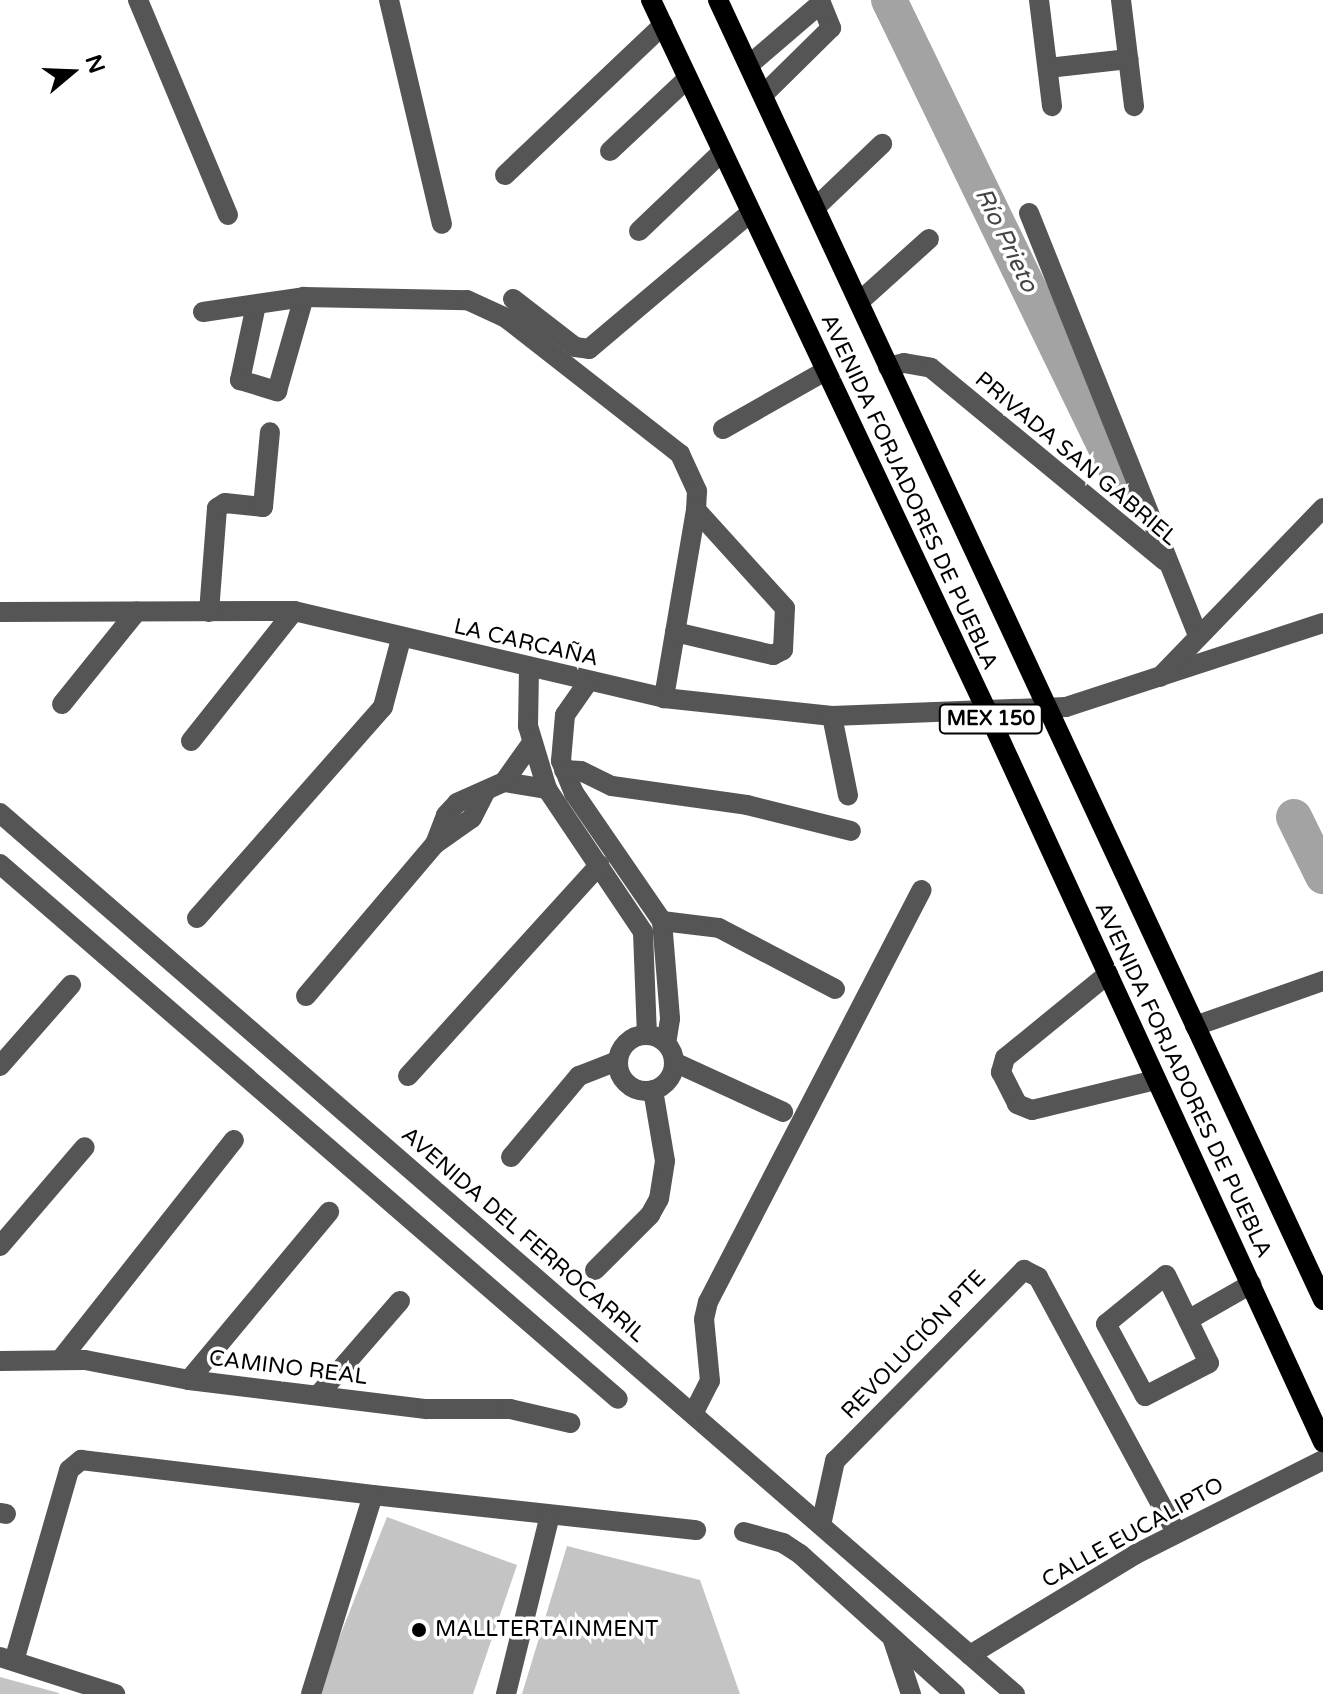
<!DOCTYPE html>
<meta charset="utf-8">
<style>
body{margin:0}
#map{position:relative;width:1323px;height:1694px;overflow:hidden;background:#fff;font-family:"Varela Round",sans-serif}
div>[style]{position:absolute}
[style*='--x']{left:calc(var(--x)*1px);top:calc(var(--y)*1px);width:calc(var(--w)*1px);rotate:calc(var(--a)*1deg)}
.river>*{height:36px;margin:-18px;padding:0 18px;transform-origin:18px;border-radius:18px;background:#a3a3a3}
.building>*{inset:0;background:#c4c4c4}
.minor>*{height:20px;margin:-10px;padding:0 10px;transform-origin:10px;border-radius:10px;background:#555}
.minor>.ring{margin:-10px;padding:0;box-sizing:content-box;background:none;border:20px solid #555;border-radius:50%}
.major>*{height:20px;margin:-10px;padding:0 10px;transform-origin:10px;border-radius:10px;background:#000}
.dots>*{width:22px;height:22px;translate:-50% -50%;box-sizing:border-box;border:4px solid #fff;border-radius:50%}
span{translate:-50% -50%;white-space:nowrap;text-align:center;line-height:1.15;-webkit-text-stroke:7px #fff;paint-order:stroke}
.shield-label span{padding:2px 6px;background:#fff;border:2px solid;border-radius:6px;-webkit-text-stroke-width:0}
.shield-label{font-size:20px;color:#000;font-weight:700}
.street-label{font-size:22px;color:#000}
.poi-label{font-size:22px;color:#000}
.left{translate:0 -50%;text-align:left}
.water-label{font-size:24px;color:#444;font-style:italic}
.north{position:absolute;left:32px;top:32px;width:80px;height:80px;-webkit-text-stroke:6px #fff;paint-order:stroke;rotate:71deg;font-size:22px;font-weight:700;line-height:32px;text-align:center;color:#000}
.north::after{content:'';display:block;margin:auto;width:28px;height:36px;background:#000;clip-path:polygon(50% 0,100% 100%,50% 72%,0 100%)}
</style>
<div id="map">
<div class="river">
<div style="--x:889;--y:0;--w:534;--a:64.15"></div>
<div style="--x:1294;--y:817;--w:66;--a:63.8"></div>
</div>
<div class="building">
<div style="clip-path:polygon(387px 1517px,517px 1565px,473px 1694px,317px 1694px)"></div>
<div style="clip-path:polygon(567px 1546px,700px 1580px,740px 1694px,522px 1694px)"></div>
<div style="clip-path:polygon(0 1677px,59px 1693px,59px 1694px,0 1694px)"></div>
</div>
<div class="minor">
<div style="--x:138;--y:0;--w:233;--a:67.3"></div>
<div style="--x:389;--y:0;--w:230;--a:76.7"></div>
<div style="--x:1039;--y:0;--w:107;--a:83"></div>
<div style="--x:1121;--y:0;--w:107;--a:83"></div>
<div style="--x:749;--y:65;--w:95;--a:-40.7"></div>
<div style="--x:821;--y:3;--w:27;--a:68"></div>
<div style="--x:831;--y:28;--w:95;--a:135.4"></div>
<div style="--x:1048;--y:68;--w:81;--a:-6.4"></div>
<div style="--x:610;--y:151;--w:105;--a:-43.1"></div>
<div style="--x:505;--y:175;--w:218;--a:-43.5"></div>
<div style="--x:815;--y:208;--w:93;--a:-43.7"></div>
<div style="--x:1029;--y:213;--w:453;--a:68.2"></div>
<div style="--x:639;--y:231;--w:113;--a:-43.6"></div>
<div style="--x:513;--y:299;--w:78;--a:37.7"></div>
<div style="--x:575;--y:347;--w:14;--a:8"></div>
<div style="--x:589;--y:349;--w:211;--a:-40.2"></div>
<div style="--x:859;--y:302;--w:94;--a:-42"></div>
<div style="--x:256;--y:305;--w:77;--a:102"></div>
<div style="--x:240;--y:380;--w:39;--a:17"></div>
<div style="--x:277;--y:391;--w:98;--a:-74"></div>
<div style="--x:203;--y:312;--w:102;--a:-8.4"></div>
<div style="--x:304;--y:297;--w:163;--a:1.1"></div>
<div style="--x:467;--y:300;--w:43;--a:24.8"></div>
<div style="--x:506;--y:318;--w:221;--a:38"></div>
<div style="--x:680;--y:454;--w:41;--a:65.3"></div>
<div style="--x:697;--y:491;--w:19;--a:93"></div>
<div style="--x:696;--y:510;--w:191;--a:99.7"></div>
<div style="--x:888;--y:367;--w:16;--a:-14"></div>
<div style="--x:904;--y:363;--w:27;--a:10"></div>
<div style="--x:931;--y:368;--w:303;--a:39.5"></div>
<div style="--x:723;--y:429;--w:117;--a:-29.6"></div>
<div style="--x:0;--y:612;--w:294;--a:-0.2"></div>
<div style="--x:294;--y:611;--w:380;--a:13.2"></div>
<div style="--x:664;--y:698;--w:169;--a:6.1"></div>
<div style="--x:832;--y:716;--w:234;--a:-2.2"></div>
<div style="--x:1066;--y:707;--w:270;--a:-18.1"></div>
<div style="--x:209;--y:612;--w:104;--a:-85.6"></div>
<div style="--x:217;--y:508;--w:9;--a:-32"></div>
<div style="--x:225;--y:503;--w:38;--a:6"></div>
<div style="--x:263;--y:507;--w:75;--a:-84.7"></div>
<div style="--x:675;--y:632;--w:101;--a:13.2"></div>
<div style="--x:773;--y:655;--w:11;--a:-27"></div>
<div style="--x:783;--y:650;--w:42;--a:-87.3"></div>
<div style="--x:785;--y:608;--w:132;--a:-132.2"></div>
<div style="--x:529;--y:669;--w:57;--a:91"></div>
<div style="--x:528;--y:726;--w:66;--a:73.2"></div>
<div style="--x:547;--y:789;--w:172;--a:56.1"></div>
<div style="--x:643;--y:932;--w:102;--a:87.8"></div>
<div style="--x:1160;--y:677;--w:235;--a:-46"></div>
<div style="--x:588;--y:682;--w:40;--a:124.9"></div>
<div style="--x:565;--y:715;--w:46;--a:95"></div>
<div style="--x:561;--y:761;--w:35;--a:68"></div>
<div style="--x:574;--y:793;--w:155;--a:55.5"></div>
<div style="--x:662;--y:921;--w:98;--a:85.3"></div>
<div style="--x:670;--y:1019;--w:24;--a:99"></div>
<div style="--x:62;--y:704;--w:119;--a:-51.1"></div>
<div style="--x:832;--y:716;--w:81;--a:78.6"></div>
<div style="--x:191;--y:741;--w:166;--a:-51.6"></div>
<div style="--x:564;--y:770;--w:17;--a:3"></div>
<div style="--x:581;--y:771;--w:34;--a:26"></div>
<div style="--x:612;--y:786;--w:136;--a:8"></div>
<div style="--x:747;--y:805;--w:107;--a:14"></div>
<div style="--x:504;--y:782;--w:44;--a:9.2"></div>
<div style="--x:0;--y:813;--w:1344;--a:40.96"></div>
<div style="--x:435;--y:844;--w:31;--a:-69"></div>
<div style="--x:446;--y:815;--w:16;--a:-47"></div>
<div style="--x:457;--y:803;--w:51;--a:-24.1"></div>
<div style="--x:504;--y:782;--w:47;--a:-54.6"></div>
<div style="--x:0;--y:864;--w:817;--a:40.88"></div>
<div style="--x:197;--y:918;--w:281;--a:-48.6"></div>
<div style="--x:383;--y:707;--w:70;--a:-75.2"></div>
<div style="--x:662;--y:921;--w:57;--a:7"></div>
<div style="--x:719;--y:928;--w:131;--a:27.7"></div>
<div style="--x:1108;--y:974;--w:133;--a:140.8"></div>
<div style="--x:1005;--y:1058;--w:15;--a:106"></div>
<div style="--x:1001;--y:1072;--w:36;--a:63"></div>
<div style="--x:1017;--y:1104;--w:16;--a:22"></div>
<div style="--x:1032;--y:1110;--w:127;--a:-13.7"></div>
<div style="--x:306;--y:996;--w:199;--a:-49.7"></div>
<div style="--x:435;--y:844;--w:45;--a:-35.1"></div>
<div style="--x:472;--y:818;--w:30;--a:-63"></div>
<div style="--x:1195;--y:1026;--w:136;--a:-19.4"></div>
<div class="ring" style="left:618px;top:1035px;width:36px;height:36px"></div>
<div style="--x:674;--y:1062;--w:120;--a:24.6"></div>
<div style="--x:0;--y:1066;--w:108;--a:-48.8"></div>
<div style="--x:408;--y:1076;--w:285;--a:-47.8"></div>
<div style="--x:511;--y:1157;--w:106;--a:-50"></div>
<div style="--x:579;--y:1076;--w:41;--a:-21.5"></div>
<div style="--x:0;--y:1246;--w:130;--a:-49.4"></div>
<div style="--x:595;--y:1270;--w:78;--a:-45"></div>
<div style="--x:650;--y:1215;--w:18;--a:-61"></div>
<div style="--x:659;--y:1199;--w:38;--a:-81"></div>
<div style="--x:665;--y:1161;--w:72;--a:-99.6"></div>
<div style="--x:1166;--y:1275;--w:98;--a:64"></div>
<div style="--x:1209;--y:1363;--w:72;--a:152.7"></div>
<div style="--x:1145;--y:1396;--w:82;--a:-118.4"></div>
<div style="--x:1106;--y:1324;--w:77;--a:-39.2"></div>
<div style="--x:1188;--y:1320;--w:73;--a:-29.7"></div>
<div style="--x:61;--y:1359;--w:279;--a:-51.7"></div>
<div style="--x:0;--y:1361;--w:85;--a:-0.7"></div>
<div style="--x:85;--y:1360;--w:106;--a:10.9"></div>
<div style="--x:189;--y:1380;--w:239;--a:7"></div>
<div style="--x:426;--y:1409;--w:84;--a:0"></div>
<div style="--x:510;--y:1409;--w:62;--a:13.1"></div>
<div style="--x:189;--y:1380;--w:219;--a:-50.2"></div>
<div style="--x:320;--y:1393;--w:122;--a:-49"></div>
<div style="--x:693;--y:1414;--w:37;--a:-63"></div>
<div style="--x:710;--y:1381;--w:62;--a:-95.5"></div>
<div style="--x:704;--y:1319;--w:17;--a:-77"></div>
<div style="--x:708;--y:1302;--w:464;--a:-62.6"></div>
<div style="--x:373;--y:1495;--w:325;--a:6.2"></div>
<div style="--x:0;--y:1513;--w:6;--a:9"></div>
<div style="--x:821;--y:1525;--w:66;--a:-77.7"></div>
<div style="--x:835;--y:1461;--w:269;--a:-45.3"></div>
<div style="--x:1024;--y:1270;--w:16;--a:27"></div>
<div style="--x:1038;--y:1277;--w:290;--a:61.6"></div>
<div style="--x:744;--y:1532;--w:41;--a:15.8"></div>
<div style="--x:783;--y:1543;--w:20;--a:33"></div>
<div style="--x:800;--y:1554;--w:209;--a:42.1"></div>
<div style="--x:893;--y:1640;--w:57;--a:71.6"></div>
<div style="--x:970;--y:1655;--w:194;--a:-31.3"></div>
<div style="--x:1136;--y:1554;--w:209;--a:-26.7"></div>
<div style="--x:0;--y:1657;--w:121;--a:17.8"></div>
<div style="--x:14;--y:1661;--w:199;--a:-73.9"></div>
<div style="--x:69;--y:1470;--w:16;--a:-40"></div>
<div style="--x:81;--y:1460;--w:294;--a:6.8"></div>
<div style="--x:373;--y:1495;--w:208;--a:107.3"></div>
<div style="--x:506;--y:1694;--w:184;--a:-76.2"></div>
</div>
<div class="major">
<div style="--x:651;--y:0;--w:784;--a:64.71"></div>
<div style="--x:986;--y:709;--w:807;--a:65.31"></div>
<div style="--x:718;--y:0;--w:1434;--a:65.04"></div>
</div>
<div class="dots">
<div style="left:419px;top:1630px;background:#000"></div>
</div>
<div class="shield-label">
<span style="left:991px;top:719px">MEX 150</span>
</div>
<div class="street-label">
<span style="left:1076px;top:459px;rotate:40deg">PRIVADA SAN GABRIEL</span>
<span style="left:909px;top:492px;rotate:65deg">AVENIDA FORJADORES DE PUEBLA</span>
<span style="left:526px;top:643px;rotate:13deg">LA CARCAÑA</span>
<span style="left:1183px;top:1080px;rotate:65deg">AVENIDA FORJADORES DE PUEBLA</span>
<span style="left:523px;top:1235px;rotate:41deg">AVENIDA DEL FERROCARRIL</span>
<span style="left:914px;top:1345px;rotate:-46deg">REVOLUCIÓN PTE</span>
<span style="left:288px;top:1368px;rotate:7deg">CAMINO REAL</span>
<span style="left:1133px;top:1533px;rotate:-29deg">CALLE EUCALIPTO</span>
</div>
<div class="poi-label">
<span class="left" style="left:435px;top:1630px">MALLTERTAINMENT</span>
</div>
<div class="water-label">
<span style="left:1006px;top:240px;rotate:64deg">Río Prieto</span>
</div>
<div class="north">N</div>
</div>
